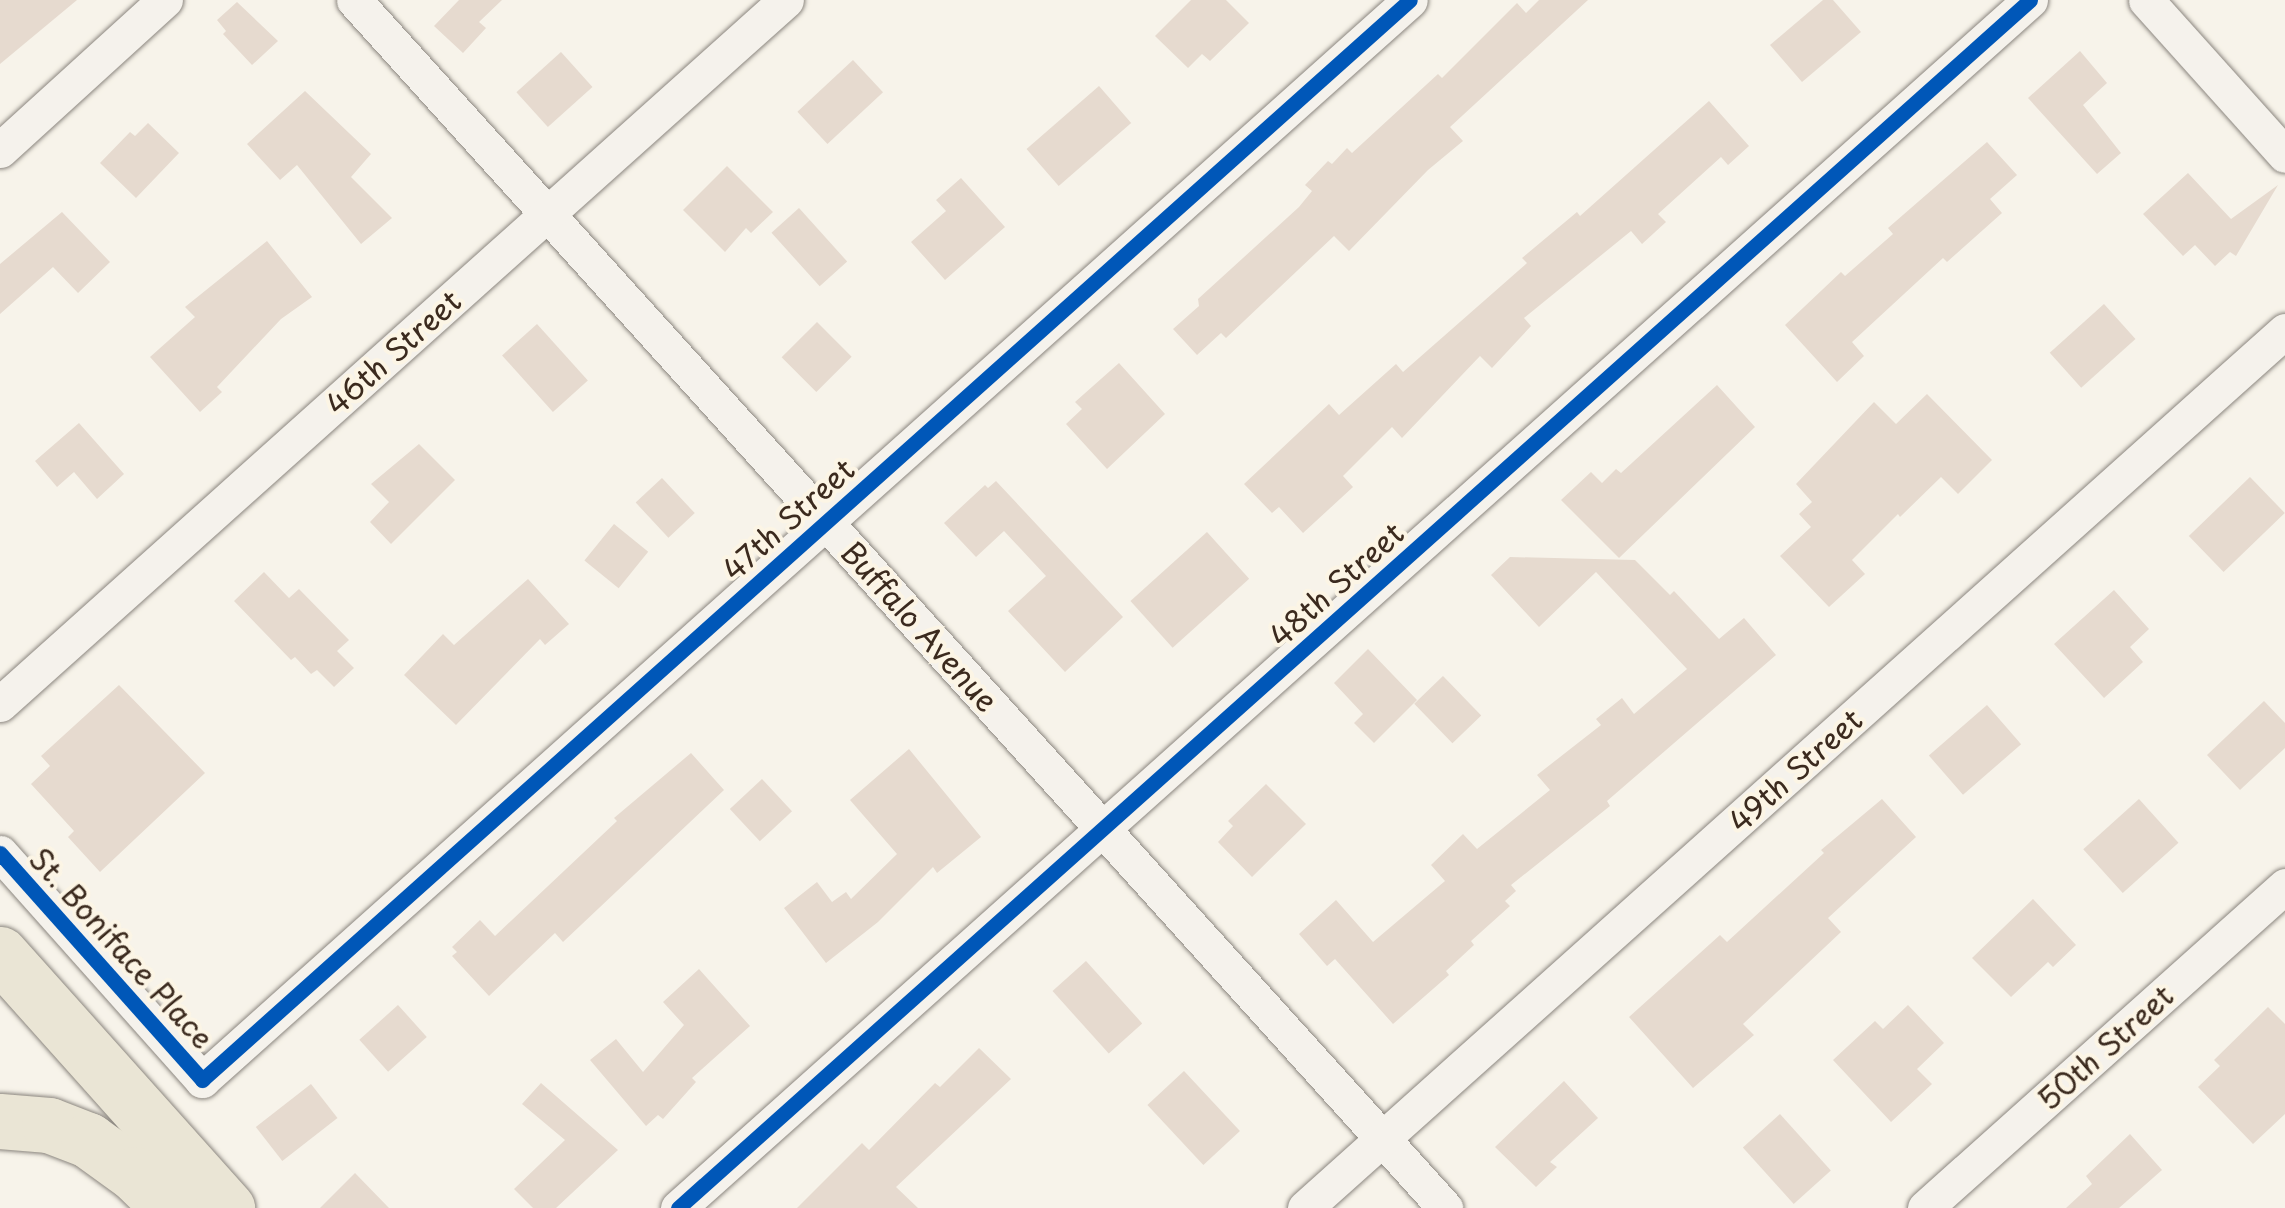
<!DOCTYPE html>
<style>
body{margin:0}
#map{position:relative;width:2285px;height:1208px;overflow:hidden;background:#f7f3ea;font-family:"Playpen Sans",sans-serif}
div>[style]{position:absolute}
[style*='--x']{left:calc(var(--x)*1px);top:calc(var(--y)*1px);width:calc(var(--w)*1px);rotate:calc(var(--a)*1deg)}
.building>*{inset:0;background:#e6dacf;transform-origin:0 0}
.roads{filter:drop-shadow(0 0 2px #8b867f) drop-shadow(0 0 2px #8b867f)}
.street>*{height:35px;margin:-17.5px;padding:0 17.5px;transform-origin:17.5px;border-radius:17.5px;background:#f5f2ec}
.highway>*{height:55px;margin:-27.5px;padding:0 27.5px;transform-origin:27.5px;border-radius:27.5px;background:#eae5d5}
.cycleway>*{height:15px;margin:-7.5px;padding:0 7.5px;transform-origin:7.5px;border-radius:7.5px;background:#0057b8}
span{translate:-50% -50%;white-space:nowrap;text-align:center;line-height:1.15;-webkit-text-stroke:8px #fcf5e5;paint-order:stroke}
.street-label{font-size:30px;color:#3b2a1e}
</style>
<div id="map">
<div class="building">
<div style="clip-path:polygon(0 0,77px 0,0 64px)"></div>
<div style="clip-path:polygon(459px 0,502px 0,479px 22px,486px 28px,463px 53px,434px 26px)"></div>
<div style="clip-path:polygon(1191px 0,1226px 0,1249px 23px,1210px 61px,1202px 54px,1188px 68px,1155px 36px)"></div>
<div style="clip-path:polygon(1539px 0,1588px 0,1450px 127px,1463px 141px,1428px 170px,1349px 251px,1334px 236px,1226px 338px,1221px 333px,1197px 355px,1173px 329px,1199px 306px,1198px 299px,1299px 207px,1312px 191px,1305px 185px,1328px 161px,1332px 164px,1347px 148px,1352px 153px,1438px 74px,1442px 78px,1517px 3px,1526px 13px)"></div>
<div style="clip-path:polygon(1823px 0,1833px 0,1861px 32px,1802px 82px,1770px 45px)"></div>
<div style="clip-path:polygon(237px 2px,278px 41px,252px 65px,223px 34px,226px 31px,217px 20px)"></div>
<div style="clip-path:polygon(2080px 51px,2107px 83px,2083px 105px,2121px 153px,2097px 174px,2028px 98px)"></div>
<div style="left:561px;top:52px;width:47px;height:60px;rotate:48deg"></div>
<div style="left:853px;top:60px;width:44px;height:76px;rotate:47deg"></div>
<div style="left:1099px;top:86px;width:49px;height:96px;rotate:49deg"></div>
<div style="clip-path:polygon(305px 91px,371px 154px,351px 177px,392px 218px,361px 244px,297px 165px,280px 180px,247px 144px)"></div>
<div style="clip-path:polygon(1709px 101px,1749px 146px,1728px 165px,1721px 157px,1658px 214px,1666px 222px,1642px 244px,1631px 231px,1524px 318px,1531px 326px,1492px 368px,1480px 356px,1402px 438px,1392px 427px,1343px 476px,1353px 487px,1303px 533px,1279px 507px,1272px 513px,1244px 484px,1329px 404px,1339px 415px,1396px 364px,1403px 372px,1527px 263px,1522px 258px,1577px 212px,1580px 216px)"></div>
<div style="clip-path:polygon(148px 123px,179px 153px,136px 198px,100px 163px,130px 132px,135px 136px)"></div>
<div style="clip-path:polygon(1987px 142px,2017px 175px,1990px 199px,2002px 213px,1947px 262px,1943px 258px,1852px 342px,1864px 356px,1837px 382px,1785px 325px,1841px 272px,1845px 276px,1893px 234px,1888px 228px)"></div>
<div style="clip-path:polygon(727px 166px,773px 212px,751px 233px,746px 228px,725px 252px,683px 210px)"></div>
<div style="clip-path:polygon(2188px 173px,2231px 219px,2278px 185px,2236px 256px,2230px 252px,2215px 266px,2195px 245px,2183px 256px,2143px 214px)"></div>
<div style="clip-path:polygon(961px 178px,1005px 227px,945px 280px,911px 242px,946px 211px,936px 200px)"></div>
<div style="left:799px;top:208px;width:72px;height:37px;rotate:48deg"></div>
<div style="clip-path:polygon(62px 212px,110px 262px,78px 293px,53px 267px,0 314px,0 264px)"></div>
<div style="clip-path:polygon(267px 241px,312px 297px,281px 319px,217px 387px,222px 392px,200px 412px,150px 357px,195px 317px,185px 307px)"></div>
<div style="left:2104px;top:304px;width:47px;height:73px;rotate:48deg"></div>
<div style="left:817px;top:322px;width:49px;height:50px;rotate:45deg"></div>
<div style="left:537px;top:324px;width:76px;height:47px;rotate:48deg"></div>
<div style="clip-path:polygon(1119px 363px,1165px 414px,1107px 469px,1066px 424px,1082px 409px,1075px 402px)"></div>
<div style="clip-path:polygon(1717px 385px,1755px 427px,1619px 558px,1561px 500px,1591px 472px,1602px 483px,1616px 469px,1621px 473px)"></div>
<div style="clip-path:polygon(1927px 394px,1992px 460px,1958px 494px,1941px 477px,1900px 517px,1898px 514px,1852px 560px,1865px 574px,1829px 607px,1780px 556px,1811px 527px,1799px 514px,1812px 502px,1796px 484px,1874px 402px,1896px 424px)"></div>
<div style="clip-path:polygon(79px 423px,124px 474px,97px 499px,74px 472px,57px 487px,35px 461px)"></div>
<div style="clip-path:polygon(419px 444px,455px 480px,391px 544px,370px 522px,389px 502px,371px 484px)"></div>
<div style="left:2250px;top:477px;width:50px;height:85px;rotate:46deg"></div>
<div style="left:662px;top:478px;width:48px;height:36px;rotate:47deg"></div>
<div style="clip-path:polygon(996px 481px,1123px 617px,1065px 672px,1008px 611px,1046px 576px,1004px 531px,976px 557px,944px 523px,985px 485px,988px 488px)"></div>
<div style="left:614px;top:524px;width:44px;height:47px;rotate:39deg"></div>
<div style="left:1207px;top:532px;width:63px;height:103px;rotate:48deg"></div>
<div style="clip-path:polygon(1510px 557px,1635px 560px,1670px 595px,1674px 591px,1719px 639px,1744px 618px,1776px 655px,1607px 801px,1610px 806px,1511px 885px,1516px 891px,1505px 901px,1510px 906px,1471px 941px,1474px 945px,1446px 971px,1449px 975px,1393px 1024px,1335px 959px,1327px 966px,1299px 934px,1336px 900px,1373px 942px,1445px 881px,1431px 865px,1463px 834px,1477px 849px,1550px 790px,1537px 775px,1601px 725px,1596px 719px,1622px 698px,1634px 714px,1687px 669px,1596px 572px,1539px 627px,1491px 575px)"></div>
<div style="clip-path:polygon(264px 572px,289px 598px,299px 589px,349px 640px,337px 651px,354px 668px,334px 687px,317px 670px,311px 674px,295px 657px,291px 660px,234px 601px)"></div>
<div style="clip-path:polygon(528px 579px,569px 624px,545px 645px,540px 639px,456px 725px,404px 675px,443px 634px,454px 645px)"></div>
<div style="clip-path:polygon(2114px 590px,2149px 629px,2130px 647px,2143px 662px,2104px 698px,2054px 644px)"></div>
<div style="clip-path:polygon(1368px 649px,1417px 700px,1374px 743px,1354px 723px,1363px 714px,1334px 683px)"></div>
<div style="left:1443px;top:676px;width:55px;height:40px;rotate:46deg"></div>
<div style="clip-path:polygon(119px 685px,205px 773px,100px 872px,68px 837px,74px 831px,31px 784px,50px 766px,41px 756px)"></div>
<div style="clip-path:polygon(2264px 701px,2285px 723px,2285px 748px,2240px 790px,2207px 755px)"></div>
<div style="left:1987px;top:705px;width:52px;height:77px;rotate:49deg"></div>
<div style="clip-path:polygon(909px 749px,981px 837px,937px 873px,933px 867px,878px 922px,826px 963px,784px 908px,817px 882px,832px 902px,846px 892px,851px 899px,897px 854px,850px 800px)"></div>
<div style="clip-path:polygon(691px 753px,724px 790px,563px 942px,555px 933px,489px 996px,452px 956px,457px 952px,452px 947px,480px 920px,495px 936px,617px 821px,614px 818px)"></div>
<div style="left:762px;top:779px;width:44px;height:44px;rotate:47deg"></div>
<div style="clip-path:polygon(1266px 784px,1306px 824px,1252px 877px,1218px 842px,1233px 826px,1228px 821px)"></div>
<div style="clip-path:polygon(1882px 799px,1916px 837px,1828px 918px,1841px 932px,1743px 1024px,1754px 1035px,1693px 1088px,1629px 1017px,1720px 935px,1727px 942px,1824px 853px,1821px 850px)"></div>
<div style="left:2139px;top:799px;width:59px;height:75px;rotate:48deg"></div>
<div style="clip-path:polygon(2033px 899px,2076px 945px,2053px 967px,2048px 962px,2011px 997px,1972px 958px)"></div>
<div style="left:1086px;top:961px;width:84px;height:45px;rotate:48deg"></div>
<div style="clip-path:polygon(699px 969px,750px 1026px,692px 1078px,696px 1082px,663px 1119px,658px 1115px,646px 1126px,590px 1060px,616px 1039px,643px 1072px,684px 1025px,663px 1002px)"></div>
<div style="left:398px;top:1005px;width:43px;height:52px;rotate:48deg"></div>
<div style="clip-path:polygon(1908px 1005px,1944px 1043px,1917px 1069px,1932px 1084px,1891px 1122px,1833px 1060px,1875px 1021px,1883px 1029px)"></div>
<div style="clip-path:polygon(2268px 1007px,2285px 1024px,2285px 1114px,2253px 1144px,2198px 1087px,2220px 1066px,2214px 1060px)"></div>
<div style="clip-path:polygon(979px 1048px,1011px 1079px,896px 1187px,918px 1208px,797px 1208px,862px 1143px,869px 1150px,935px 1083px,940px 1087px)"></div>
<div style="left:1184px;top:1071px;width:82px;height:50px;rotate:47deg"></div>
<div style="clip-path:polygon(1564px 1081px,1598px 1118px,1550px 1162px,1557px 1167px,1536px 1187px,1495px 1147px)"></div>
<div style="clip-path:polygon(541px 1083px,618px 1150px,556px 1208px,533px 1208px,514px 1189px,565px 1140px,522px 1104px)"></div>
<div style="left:311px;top:1084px;width:43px;height:70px;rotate:52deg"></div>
<div style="left:1780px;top:1114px;width:76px;height:50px;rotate:48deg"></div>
<div style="clip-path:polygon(2130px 1134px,2162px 1170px,2119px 1208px,2066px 1208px,2092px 1184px,2086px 1176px)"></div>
<div style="clip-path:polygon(355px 1173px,389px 1208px,320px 1208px)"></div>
</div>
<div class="roads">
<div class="street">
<div style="--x:354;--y:0;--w:1628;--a:47.91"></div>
<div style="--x:2146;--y:0;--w:208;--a:48.1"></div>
<div style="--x:0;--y:150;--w:223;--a:-42.3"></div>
<div style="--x:0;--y:704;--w:1055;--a:-41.85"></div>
<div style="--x:0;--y:853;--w:304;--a:48.3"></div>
<div style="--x:202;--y:1080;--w:1620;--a:-41.8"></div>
<div style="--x:678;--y:1208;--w:1813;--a:-41.78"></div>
<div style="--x:1305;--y:1208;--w:1315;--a:-41.83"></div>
<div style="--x:1925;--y:1208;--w:483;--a:-41.8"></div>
</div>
<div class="highway">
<div style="--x:0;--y:954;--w:341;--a:48.2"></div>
<div style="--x:0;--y:1121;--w:49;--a:4.7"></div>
<div style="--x:49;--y:1125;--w:42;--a:21"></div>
<div style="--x:88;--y:1140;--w:58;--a:35.9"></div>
<div style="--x:135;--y:1174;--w:49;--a:44.2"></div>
</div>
</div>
<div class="cycleway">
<div style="--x:0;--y:853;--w:304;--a:48.3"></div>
<div style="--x:202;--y:1080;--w:1620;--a:-41.8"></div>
<div style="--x:678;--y:1208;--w:1813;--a:-41.78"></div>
</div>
<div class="street-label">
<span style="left:393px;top:352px;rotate:-42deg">46th Street</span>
<span style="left:788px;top:519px;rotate:-42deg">47th Street</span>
<span style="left:1336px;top:584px;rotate:-42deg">48th Street</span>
<span style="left:920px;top:626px;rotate:48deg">Buffalo Avenue</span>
<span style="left:1795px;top:770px;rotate:-42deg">49th Street</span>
<span style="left:122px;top:948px;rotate:48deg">St. Boniface Place</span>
<span style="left:2105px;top:1047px;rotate:-42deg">50th Street</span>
</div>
</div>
